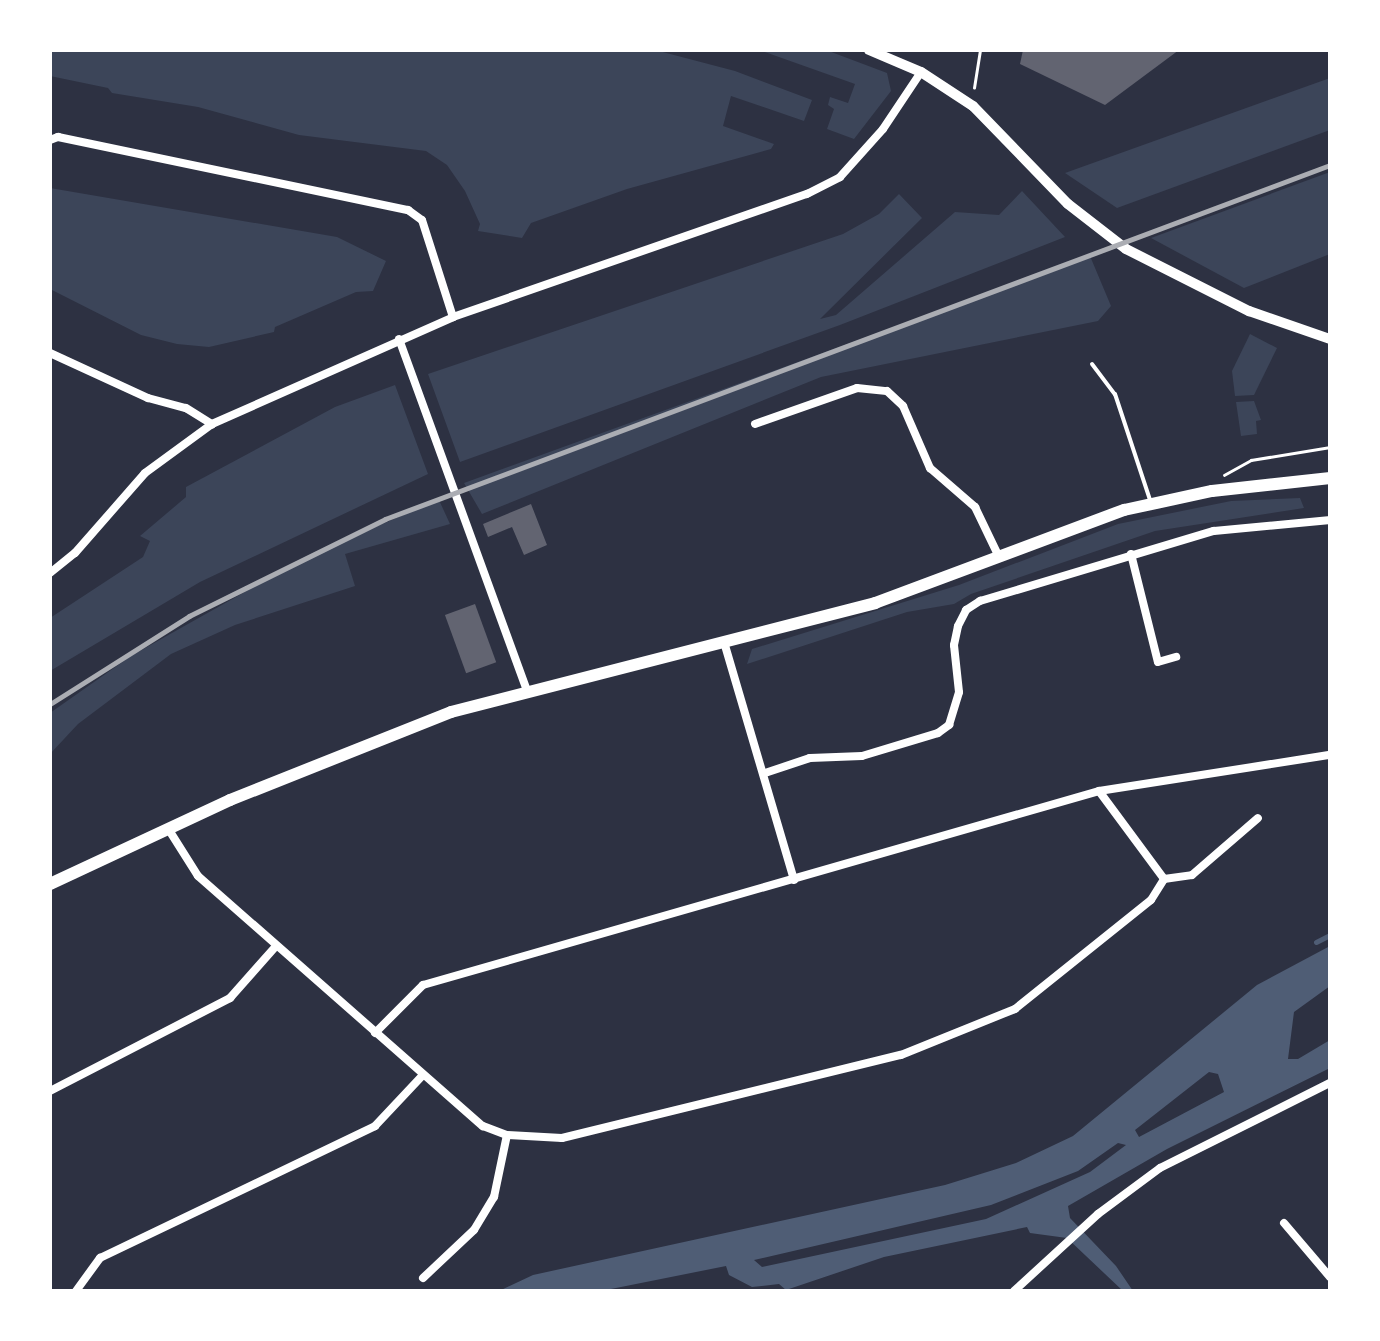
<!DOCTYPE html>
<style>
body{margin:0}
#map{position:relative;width:1380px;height:1341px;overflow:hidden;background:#2d3142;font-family:Commissioner,sans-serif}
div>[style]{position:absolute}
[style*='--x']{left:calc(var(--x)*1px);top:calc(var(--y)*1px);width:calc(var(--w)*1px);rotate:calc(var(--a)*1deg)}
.green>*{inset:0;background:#3c4559}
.water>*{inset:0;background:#4f5d75}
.stream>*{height:5px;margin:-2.5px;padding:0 2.5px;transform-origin:2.5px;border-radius:2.5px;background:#4f5d75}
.building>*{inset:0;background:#626471;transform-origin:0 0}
.path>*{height:2.5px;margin:-1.25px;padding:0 1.25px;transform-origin:1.25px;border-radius:1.25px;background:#fff}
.service>*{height:4px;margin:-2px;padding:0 2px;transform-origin:2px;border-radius:2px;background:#fff}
.minor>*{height:8px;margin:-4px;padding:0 4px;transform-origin:4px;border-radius:4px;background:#fff}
.tertiary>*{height:10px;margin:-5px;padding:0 5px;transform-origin:5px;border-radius:5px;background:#fff}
.primary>*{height:12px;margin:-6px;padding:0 6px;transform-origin:6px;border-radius:6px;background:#fff}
.rail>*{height:5px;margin:-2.5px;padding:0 2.5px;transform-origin:2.5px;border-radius:2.5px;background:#abadb3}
span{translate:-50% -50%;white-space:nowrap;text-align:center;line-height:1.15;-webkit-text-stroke:8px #fff;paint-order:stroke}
.frame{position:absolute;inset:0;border:52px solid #fff;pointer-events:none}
</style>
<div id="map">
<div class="green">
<div style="clip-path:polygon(50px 50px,655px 50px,735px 71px,812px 100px,804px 121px,731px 96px,723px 126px,774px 144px,771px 149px,627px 189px,531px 223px,522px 238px,478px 231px,480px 224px,465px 191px,447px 165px,426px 151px,299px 135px,198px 107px,112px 93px,108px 88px,50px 76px)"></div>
<div style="clip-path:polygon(759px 50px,826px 50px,887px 73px,891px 91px,854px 139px,827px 129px,834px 109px,828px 105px,830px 97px,848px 103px,855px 84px)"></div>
<div style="clip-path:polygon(1330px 78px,1330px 130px,1117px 208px,1065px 173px)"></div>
<div style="clip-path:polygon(1330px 172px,1330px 254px,1244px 288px,1151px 238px)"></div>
<div style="clip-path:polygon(50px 188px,337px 237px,386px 261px,373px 291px,356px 292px,275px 327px,274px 332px,209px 347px,177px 344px,141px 335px,50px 289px)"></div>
<div style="clip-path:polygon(1022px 191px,1065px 237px,840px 325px,460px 462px,428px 374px,843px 234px,879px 214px,899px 194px,922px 218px,820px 319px,836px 315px,955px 212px,999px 215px)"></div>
<div style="clip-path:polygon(1090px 256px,1111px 306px,1098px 321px,821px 377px,482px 514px,464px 483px)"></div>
<div style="clip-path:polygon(1250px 334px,1277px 348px,1254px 395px,1235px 396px,1232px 371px)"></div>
<div style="clip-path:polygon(395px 385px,428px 474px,200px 582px,50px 671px,50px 618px,143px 557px,150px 541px,140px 536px,186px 497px,186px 487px,335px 407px)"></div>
<div style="clip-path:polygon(1254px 401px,1261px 420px,1256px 421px,1257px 434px,1241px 436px,1236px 402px)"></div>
<div style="clip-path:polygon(1300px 498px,1304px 508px,1155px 531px,971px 594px,954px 604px,907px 612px,747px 664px,752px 649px,959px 585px,1118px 524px,1231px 501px)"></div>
<div style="clip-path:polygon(439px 500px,450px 524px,345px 554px,355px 586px,235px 625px,171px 654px,78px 724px,50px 754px,50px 713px,131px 656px,318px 551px)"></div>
</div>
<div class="water">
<div style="clip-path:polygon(evenodd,1330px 946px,1330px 986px,1294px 1012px,1288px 1059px,1298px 1059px,1330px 1040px,1330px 1068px,1167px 1149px,1068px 1206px,1070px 1218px,1116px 1266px,1133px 1291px,1123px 1291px,1067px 1238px,1030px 1233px,1027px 1227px,884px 1257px,786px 1290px,779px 1284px,752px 1287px,729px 1275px,726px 1266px,601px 1291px,499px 1291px,533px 1275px,945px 1185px,1016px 1163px,1073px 1136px,1257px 985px,1330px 946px,1209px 1072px,1218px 1074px,1224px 1092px,1139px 1137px,1135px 1130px,1209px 1072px,1330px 946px,1118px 1143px,1126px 1145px,1090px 1172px,986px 1219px,762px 1267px,754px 1260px,991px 1205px,1078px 1171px,1118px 1143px)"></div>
</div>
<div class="stream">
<div style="--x:1316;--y:942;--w:16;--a:-27"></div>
</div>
<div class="building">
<div style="clip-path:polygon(1023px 50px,1179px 50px,1105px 105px,1020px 64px)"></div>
<div style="clip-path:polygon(531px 504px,547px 545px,524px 555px,512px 527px,488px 537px,483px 524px)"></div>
<div style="left:475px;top:604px;width:62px;height:32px;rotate:70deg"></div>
</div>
<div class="path">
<div style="--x:974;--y:88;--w:38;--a:-81"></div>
<div style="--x:1224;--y:475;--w:31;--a:-29"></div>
<div style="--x:1251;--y:460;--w:80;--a:-9.3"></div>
</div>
<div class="service">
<div style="--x:1092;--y:364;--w:38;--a:53"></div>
<div style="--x:1115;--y:394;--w:112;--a:71.7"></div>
</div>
<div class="minor">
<div style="--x:50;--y:140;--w:9;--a:-21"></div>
<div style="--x:58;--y:137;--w:358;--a:11.8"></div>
<div style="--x:408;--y:210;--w:17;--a:36"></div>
<div style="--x:422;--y:220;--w:102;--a:72.3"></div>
<div style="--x:399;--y:339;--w:374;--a:70"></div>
<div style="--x:50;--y:353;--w:108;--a:24.7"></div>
<div style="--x:148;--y:398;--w:39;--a:15"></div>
<div style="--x:186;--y:408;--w:31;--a:32"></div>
<div style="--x:755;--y:424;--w:108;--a:-19.4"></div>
<div style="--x:857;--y:388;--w:30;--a:6"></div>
<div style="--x:887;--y:391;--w:22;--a:43"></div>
<div style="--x:903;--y:406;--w:68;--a:66.5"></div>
<div style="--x:930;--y:468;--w:60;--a:40.9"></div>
<div style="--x:975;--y:507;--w:55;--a:64.4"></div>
<div style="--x:1131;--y:554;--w:111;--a:76"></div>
<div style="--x:1158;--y:662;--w:19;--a:-16"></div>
<div style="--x:50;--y:573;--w:32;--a:-39"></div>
<div style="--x:75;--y:553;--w:106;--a:-48.8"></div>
<div style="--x:145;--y:473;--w:83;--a:-36.2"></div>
<div style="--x:212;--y:424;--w:264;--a:-23.9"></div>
<div style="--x:453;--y:317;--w:375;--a:-19.2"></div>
<div style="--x:807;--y:194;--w:37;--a:-27"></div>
<div style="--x:840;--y:177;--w:64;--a:-48.1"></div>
<div style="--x:883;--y:129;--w:69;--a:-56.3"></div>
<div style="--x:724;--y:642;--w:248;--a:73.6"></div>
<div style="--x:765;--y:773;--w:47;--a:-18.4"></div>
<div style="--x:810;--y:758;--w:52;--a:-2.2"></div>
<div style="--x:862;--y:756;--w:79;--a:-16.8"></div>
<div style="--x:938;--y:733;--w:14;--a:-36"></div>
<div style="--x:949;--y:725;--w:34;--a:-73"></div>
<div style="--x:959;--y:692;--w:47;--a:-96.1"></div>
<div style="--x:954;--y:645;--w:19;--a:-78"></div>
<div style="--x:958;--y:626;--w:18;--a:-63"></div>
<div style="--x:966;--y:610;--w:17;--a:-33"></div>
<div style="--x:980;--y:601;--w:244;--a:-16.7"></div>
<div style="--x:1214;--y:531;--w:117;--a:-5.4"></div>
<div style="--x:1099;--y:791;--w:109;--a:53.5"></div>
<div style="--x:169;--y:830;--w:54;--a:57.8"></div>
<div style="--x:198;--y:876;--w:379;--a:41.3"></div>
<div style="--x:483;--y:1126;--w:26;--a:21"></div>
<div style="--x:507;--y:1135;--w:55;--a:3.1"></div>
<div style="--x:562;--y:1138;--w:349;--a:-13.8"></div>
<div style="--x:901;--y:1055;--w:123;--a:-22"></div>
<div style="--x:1015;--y:1009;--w:174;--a:-38.7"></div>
<div style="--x:1151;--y:900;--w:25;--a:-58"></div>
<div style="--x:1164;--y:879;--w:28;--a:-8"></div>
<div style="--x:1192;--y:875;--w:87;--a:-40.8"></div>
<div style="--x:375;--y:1033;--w:68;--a:-45"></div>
<div style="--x:423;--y:985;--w:703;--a:-16.01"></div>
<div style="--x:1099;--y:791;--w:234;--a:-8.9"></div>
<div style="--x:50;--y:1091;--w:203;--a:-27.3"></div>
<div style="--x:230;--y:998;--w:69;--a:-48.5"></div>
<div style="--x:1284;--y:1223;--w:71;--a:49.6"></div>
<div style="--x:423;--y:1278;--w:70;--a:-43.3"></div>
<div style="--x:474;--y:1230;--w:39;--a:-59"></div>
<div style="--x:494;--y:1197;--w:63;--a:-78.2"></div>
<div style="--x:76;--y:1291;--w:41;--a:-54"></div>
<div style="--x:100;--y:1258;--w:305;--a:-25.6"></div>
<div style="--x:375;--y:1126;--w:69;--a:-46.8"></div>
<div style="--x:1014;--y:1291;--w:114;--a:-42.5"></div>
<div style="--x:1098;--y:1214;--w:77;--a:-36.6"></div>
<div style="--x:1160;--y:1168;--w:190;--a:-26.6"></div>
</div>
<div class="tertiary">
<div style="--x:869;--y:50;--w:56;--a:22.9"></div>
<div style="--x:921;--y:72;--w:62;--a:33.2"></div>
<div style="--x:973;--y:106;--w:136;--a:45.9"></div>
<div style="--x:1068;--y:204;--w:73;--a:37.8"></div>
<div style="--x:1126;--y:249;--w:138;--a:26.8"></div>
<div style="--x:1249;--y:311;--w:86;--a:19.1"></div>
</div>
<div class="primary">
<div style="--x:50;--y:884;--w:199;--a:-25"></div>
<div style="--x:230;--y:800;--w:238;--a:-21.7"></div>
<div style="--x:451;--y:712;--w:438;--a:-14.4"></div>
<div style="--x:875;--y:603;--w:266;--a:-20.5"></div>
<div style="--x:1124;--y:510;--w:90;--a:-12.2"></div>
<div style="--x:1212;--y:491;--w:119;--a:-6.3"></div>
</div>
<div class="rail">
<div style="--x:50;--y:704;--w:165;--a:-32.3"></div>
<div style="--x:189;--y:616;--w:219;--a:-26.3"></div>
<div style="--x:385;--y:519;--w:1009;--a:-20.54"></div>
</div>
<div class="frame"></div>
</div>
